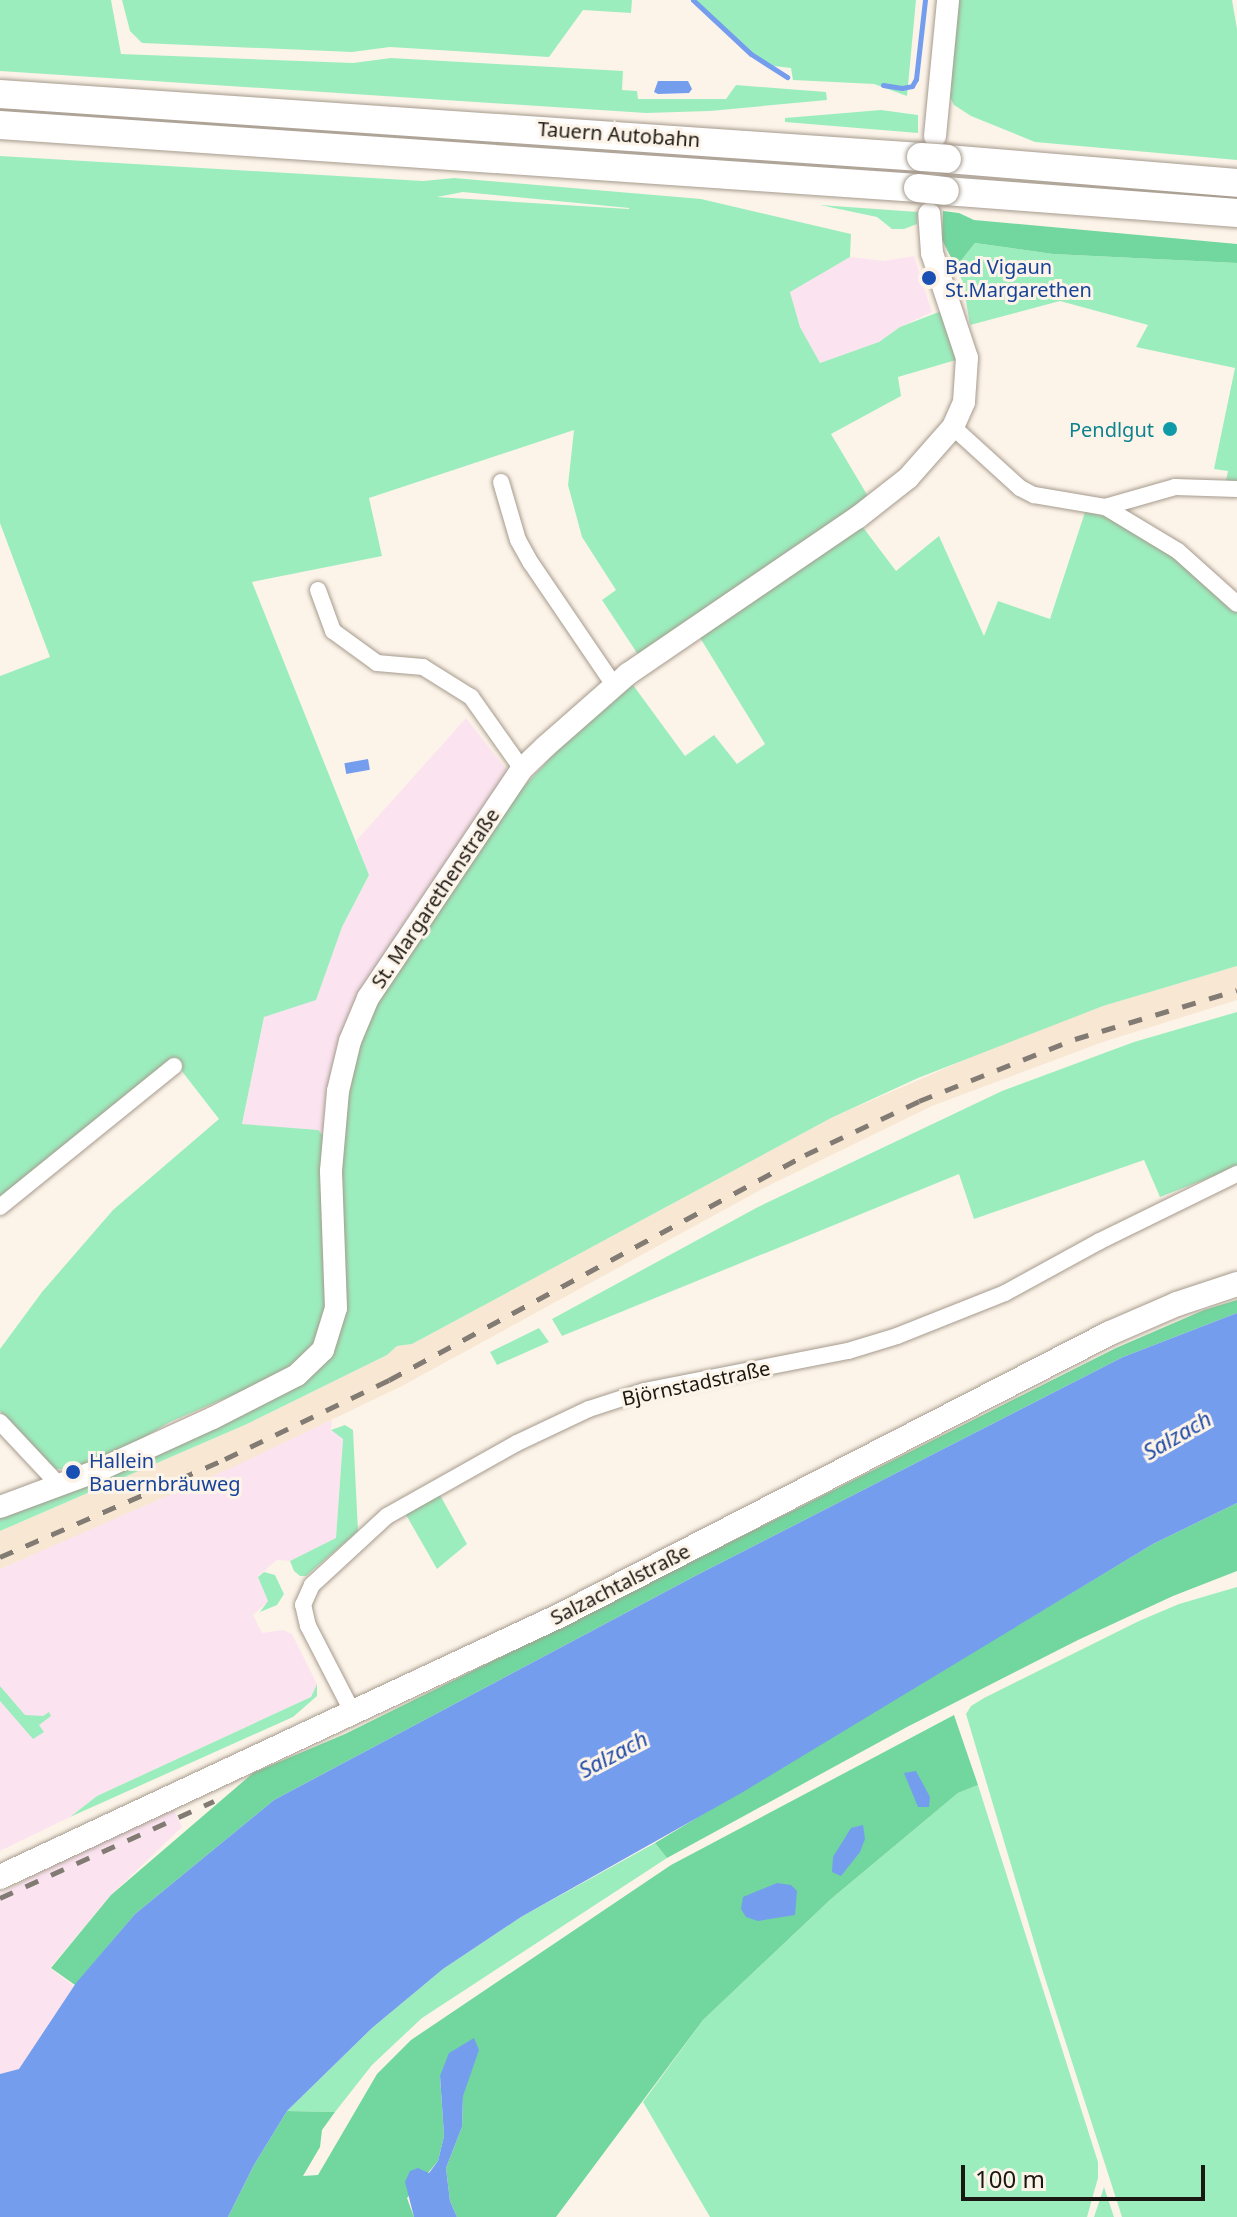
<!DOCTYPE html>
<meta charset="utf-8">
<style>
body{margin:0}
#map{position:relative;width:1237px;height:2217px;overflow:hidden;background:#fdf4e9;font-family:"Noto Sans",sans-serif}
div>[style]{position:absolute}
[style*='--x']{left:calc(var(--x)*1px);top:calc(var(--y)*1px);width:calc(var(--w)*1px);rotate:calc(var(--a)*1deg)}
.industrial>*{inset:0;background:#fbe4f0}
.built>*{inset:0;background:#f8e7d3}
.green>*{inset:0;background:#9cedbe}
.forest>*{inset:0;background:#71d79f}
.water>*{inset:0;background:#759ded;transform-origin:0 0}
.stream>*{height:5px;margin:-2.5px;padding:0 2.5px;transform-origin:2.5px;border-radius:2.5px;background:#759ded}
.roads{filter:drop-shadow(0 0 2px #a59a8d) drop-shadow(0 0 2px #a59a8d)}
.street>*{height:16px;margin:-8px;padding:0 8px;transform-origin:8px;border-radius:8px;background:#fff}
.secondary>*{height:22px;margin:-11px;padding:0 11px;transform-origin:11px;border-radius:11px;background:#fff}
.primary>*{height:24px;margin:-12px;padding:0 12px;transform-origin:12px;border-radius:12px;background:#fff}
.highway>*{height:28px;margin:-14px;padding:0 14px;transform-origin:14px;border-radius:14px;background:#fff}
.rail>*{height:5px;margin-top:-2.5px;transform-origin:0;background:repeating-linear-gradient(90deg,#817b73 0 14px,transparent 0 28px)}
.bridges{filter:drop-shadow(0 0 2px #a59a8d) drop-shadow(0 0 2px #a59a8d)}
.highway-bridge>*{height:28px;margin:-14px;padding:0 14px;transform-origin:14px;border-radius:14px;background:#fff}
.dots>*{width:22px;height:22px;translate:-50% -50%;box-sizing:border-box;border:4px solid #fdf4e9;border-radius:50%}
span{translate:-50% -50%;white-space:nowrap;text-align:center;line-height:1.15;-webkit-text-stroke:6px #fdf4e9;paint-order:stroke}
.street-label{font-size:20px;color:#1b1712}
.transit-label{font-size:20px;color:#164399}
.left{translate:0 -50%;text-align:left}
.culture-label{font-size:20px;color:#0d838f}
.right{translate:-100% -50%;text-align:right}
.water-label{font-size:22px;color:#224ca8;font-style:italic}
.scale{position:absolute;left:961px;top:2165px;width:244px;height:36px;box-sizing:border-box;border:4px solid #1b1712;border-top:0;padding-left:10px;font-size:24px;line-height:28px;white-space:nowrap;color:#1b1712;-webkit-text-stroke:6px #fdf4e9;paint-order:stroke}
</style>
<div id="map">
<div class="industrial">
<div style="clip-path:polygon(914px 256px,932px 312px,900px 327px,879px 342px,820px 363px,800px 327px,790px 291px,850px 257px,884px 261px)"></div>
<div style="clip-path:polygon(466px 718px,510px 774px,410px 914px,358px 999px,324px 1136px,242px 1125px,264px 1017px,342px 927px,369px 875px,356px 841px)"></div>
<div style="clip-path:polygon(332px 1420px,331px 1430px,343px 1438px,336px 1539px,290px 1561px,277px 1560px,258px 1576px,269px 1601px,253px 1615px,262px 1633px,283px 1630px,292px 1634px,317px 1684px,311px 1697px,97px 1796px,70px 1817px,0 1851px,0 1569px)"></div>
<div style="clip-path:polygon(174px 1810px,182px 1827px,111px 1895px,50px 1968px,74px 1986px,19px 2070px,0 2074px,0 1894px,71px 1855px)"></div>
</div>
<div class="built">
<div style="clip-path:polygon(1237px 966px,1237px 1000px,1103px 1042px,932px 1106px,764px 1188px,402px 1386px,231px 1468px,0 1569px,0 1531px,247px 1424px,387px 1355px,397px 1346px,412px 1344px,831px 1118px,1015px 1038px,1103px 1006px)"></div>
</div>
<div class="green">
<div style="clip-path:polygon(0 0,111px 0,121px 54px,353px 63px,391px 58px,623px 71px,622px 90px,637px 91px,638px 99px,726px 99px,736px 85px,826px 92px,827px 100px,710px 111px,646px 113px,0 71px)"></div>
<div style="clip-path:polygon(122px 0,632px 0,631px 13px,583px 10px,549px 57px,390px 47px,352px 52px,142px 43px,130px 31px)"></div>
<div style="clip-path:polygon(691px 0,916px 0,907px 96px,874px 84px,793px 80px,791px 68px,774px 66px,751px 56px)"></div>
<div style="clip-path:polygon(955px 0,1232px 0,1237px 29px,1237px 160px,1035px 142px,971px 116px,954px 105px,947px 92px)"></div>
<div style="clip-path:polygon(881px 110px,918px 115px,918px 133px,785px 122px,785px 118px)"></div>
<div style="clip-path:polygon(evenodd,0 156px,423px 181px,454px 178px,701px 199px,851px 234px,850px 257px,790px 292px,800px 327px,820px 363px,879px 342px,900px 327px,944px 310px,956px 360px,898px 377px,901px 396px,831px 434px,869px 498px,639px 656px,602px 600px,616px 590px,582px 537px,568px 485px,574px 430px,369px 498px,382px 556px,252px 582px,369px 875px,342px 927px,316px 1000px,264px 1017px,242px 1124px,318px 1130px,324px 1136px,329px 1292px,316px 1341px,293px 1365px,256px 1385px,170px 1422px,119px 1452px,73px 1470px,56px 1469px,44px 1460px,0 1411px,0 1349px,42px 1292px,113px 1210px,219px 1119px,174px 1061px,0 1200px,0 676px,50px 657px,0 523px,0 156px,463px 192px,629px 208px,629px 209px,437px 197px,463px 192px)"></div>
<div style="clip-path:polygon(820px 205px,918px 212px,917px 224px,904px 229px,892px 229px,877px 217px)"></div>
<div style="clip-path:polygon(975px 243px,1053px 254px,1237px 263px,1237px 486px,1225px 485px,1228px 471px,1214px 469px,1235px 368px,1136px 347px,1148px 325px,1060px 301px,970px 325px,963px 283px,956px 267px)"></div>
<div style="clip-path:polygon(1085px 512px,1113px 518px,1152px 538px,1237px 609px,1237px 966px,1103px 1006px,918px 1078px,831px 1118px,412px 1344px,397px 1346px,387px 1355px,247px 1424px,0 1531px,0 1516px,282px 1393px,317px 1371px,329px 1358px,345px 1113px,363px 1029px,385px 986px,511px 800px,590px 716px,633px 685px,685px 756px,714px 735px,737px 764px,765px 744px,699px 636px,862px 526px,896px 571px,939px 536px,984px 636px,998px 601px,1050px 619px)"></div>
<div style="clip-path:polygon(1237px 1012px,1237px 1167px,1160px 1197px,1144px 1160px,974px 1219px,959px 1174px,562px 1336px,552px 1319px,758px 1207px,1002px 1091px,1134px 1042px)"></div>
<div style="clip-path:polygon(539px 1328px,549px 1342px,497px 1365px,490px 1352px)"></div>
<div style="clip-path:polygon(345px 1425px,353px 1430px,358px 1531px,306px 1576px,300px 1576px,294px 1571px,290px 1561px,336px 1538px,343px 1439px,331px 1430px)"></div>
<div style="clip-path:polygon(440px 1495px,467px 1544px,437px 1569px,405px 1513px)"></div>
<div style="clip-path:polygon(264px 1572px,275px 1575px,284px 1594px,277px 1605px,260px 1612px,268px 1601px,258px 1577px)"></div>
<div style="clip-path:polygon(1237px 1587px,1237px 2217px,1122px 2217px,1043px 1972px,966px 1714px,971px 1706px,984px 1698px,1139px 1621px,1179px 1604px)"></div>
<div style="clip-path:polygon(317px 1684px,317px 1696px,293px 1717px,70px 1817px,97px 1796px,311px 1697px)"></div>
<div style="clip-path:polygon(0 1686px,25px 1715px,43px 1716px,49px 1712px,51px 1716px,39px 1725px,44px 1732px,33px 1739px,0 1701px)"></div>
<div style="clip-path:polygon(978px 1785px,1098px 2162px,1098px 2178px,1087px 2217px,710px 2217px,643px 2102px,703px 2020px,831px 1899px,958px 1793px)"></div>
<div style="clip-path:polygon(655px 1843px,667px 1858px,422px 2018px,372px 2065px,335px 2112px,287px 2111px,372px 2028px,443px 1969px,521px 1917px)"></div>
<div style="clip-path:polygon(1104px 2187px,1114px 2217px,1094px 2217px)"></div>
</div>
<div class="forest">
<div style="clip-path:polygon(943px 211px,959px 213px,974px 220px,1237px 244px,1237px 263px,1053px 254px,975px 243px,956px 267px,942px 240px)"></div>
<div style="clip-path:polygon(1237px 1300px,1237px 1313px,1123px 1357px,697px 1575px,274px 1800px,135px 1914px,75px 1985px,51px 1968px,111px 1895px,253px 1773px,345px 1734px,580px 1618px,1116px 1348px,1204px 1310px)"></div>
<div style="clip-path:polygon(1237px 1503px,1237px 1571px,1173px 1596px,1078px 1640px,907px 1727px,667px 1858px,655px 1843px,1153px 1544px)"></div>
<div style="clip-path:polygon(954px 1715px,978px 1785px,958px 1793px,831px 1899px,703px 2020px,556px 2217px,457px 2217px,450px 2201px,446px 2168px,462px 2127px,463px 2096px,440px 2076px,444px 2136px,438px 2161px,407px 2198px,414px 2217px,228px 2217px,254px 2165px,287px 2111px,335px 2112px,322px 2130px,320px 2147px,303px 2176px,318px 2175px,377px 2074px,411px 2040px,671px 1865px)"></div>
</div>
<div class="water">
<div style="clip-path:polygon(658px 81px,688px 81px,692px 89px,689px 93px,658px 94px,654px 92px)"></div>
<div style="left:368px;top:759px;width:11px;height:24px;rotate:80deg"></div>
<div style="clip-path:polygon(1237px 1313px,1237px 1503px,1153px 1544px,743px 1792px,521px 1917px,443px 1969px,372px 2028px,287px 2111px,254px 2165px,228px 2217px,0 2217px,0 2074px,19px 2069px,76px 1983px,135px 1914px,274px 1800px,697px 1575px,1123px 1357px)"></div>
<div style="clip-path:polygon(916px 1771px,930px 1797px,929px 1807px,918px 1807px,904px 1773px)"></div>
<div style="clip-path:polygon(863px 1825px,865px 1839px,860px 1852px,841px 1876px,832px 1872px,833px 1857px,851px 1828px)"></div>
<div style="clip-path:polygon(777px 1883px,791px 1885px,797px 1891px,795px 1915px,758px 1921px,746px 1917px,741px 1909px,743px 1897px)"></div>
<div style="clip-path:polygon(474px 2038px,479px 2050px,463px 2096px,462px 2127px,446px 2168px,450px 2201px,457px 2217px,414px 2217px,405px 2182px,410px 2171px,418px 2168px,429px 2173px,438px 2161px,444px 2136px,440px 2076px,449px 2053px)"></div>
</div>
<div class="stream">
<div style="--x:693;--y:0;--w:79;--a:43"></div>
<div style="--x:751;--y:54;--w:43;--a:32.6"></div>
<div style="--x:883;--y:85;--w:19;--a:9"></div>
<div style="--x:902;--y:88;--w:10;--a:-11"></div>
<div style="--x:912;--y:86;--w:8;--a:-60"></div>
<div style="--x:916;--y:79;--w:80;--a:-83.5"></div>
</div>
<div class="roads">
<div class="street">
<div style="--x:953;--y:427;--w:91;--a:42.3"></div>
<div style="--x:1020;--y:488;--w:16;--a:27"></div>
<div style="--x:1034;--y:495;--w:72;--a:9.6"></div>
<div style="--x:1105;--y:507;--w:85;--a:31.1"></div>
<div style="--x:1178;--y:551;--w:79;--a:41.9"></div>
<div style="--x:501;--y:482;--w:60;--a:73.7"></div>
<div style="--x:518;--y:540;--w:26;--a:61"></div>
<div style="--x:531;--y:563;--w:148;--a:55.8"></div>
<div style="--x:1105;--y:507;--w:73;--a:-15.9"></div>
<div style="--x:1175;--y:487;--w:62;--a:1.8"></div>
<div style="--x:318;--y:590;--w:44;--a:69.9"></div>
<div style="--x:333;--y:631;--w:54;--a:36"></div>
<div style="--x:377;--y:663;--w:46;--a:5"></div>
<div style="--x:423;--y:667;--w:57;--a:32"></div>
<div style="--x:471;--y:697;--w:88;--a:54.7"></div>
<div style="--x:0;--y:1207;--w:224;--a:-39"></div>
<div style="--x:0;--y:1422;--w:86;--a:46.9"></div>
<div style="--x:353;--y:1713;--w:98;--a:-117.3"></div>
<div style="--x:308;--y:1626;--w:22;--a:-103"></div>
<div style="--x:303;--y:1605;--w:22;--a:-66"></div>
<div style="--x:312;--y:1585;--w:102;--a:-42.6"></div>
<div style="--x:387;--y:1516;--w:149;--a:-29.3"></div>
<div style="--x:517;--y:1443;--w:80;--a:-25.3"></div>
<div style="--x:589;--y:1409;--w:58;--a:-18.1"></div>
<div style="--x:644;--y:1391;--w:208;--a:-11.1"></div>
<div style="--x:848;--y:1351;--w:51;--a:-17"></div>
<div style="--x:897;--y:1336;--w:116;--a:-21.7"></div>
<div style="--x:1005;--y:1293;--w:108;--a:-28.7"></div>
<div style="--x:1100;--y:1241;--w:153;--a:-26.1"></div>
</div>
<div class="secondary">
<div style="--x:935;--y:136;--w:137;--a:-84.5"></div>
<div style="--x:0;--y:1507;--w:103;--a:-20.4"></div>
<div style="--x:97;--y:1471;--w:128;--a:-24.6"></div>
<div style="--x:213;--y:1418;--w:94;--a:-27.1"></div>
<div style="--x:297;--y:1375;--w:36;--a:-44"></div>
<div style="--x:323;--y:1350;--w:44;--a:-72.8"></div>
<div style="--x:336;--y:1308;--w:137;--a:-92.1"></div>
<div style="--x:331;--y:1171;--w:80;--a:-85"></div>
<div style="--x:338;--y:1091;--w:51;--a:-76.5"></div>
<div style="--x:350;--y:1041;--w:47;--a:-67.3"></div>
<div style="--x:368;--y:998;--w:276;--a:-56.1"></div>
<div style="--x:522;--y:769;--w:33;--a:-44"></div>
<div style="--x:546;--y:746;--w:109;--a:-41.3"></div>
<div style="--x:628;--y:674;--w:277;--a:-34.3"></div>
<div style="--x:857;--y:518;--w:65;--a:-38.1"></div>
<div style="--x:908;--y:478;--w:68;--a:-48.6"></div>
<div style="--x:953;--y:427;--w:27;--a:-66"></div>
<div style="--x:964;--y:402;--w:44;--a:-86.1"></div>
<div style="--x:967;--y:358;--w:111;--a:-108.4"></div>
<div style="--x:932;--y:253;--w:39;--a:-94"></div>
</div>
<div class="primary">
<div style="--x:0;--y:1877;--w:619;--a:-25.03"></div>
<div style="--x:561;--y:1615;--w:617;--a:-27.19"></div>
<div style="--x:1110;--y:1333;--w:73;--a:-23.4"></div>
<div style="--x:1177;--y:1304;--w:63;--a:-18.4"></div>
</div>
<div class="highway">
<div style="--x:0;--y:94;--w:923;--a:3.91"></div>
<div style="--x:0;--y:125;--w:920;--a:3.93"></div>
<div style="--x:947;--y:159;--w:291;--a:4.7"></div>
<div style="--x:945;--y:191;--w:293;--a:4.3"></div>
</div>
</div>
<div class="rail">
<div style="--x:0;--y:1557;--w:245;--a:-23.5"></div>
<div style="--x:225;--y:1459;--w:182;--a:-25.7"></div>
<div style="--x:389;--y:1380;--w:473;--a:-28.4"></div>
<div style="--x:805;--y:1155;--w:126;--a:-25.3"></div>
<div style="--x:919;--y:1101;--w:168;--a:-21.7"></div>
<div style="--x:1075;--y:1039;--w:169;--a:-16.8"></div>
<div style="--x:0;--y:1898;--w:235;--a:-24.4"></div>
</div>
<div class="bridges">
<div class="highway-bridge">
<div style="--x:921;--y:157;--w:26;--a:4"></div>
<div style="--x:918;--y:188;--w:27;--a:6"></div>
</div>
</div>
<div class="dots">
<div style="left:929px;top:278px;background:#1a4fb4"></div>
<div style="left:1170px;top:429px;background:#0f9aa8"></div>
<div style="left:73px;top:1472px;background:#1a4fb4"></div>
</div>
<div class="street-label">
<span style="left:619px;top:134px;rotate:4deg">Tauern Autobahn</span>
<span style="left:435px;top:898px;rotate:-56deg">St. Margarethenstraße</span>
<span style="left:696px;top:1383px;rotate:-12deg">Björnstadstraße</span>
<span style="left:620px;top:1584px;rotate:-27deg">Salzachtalstraße</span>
</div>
<div class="transit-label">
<span class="left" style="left:945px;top:278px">Bad Vigaun<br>St.Margarethen</span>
<span class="left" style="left:89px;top:1472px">Hallein<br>Bauernbräuweg</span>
</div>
<div class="culture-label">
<span class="right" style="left:1154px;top:429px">Pendlgut</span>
</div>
<div class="water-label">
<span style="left:1177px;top:1435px;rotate:-30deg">Salzach</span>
<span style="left:613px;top:1754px;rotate:-28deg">Salzach</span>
</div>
<div class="scale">100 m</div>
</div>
